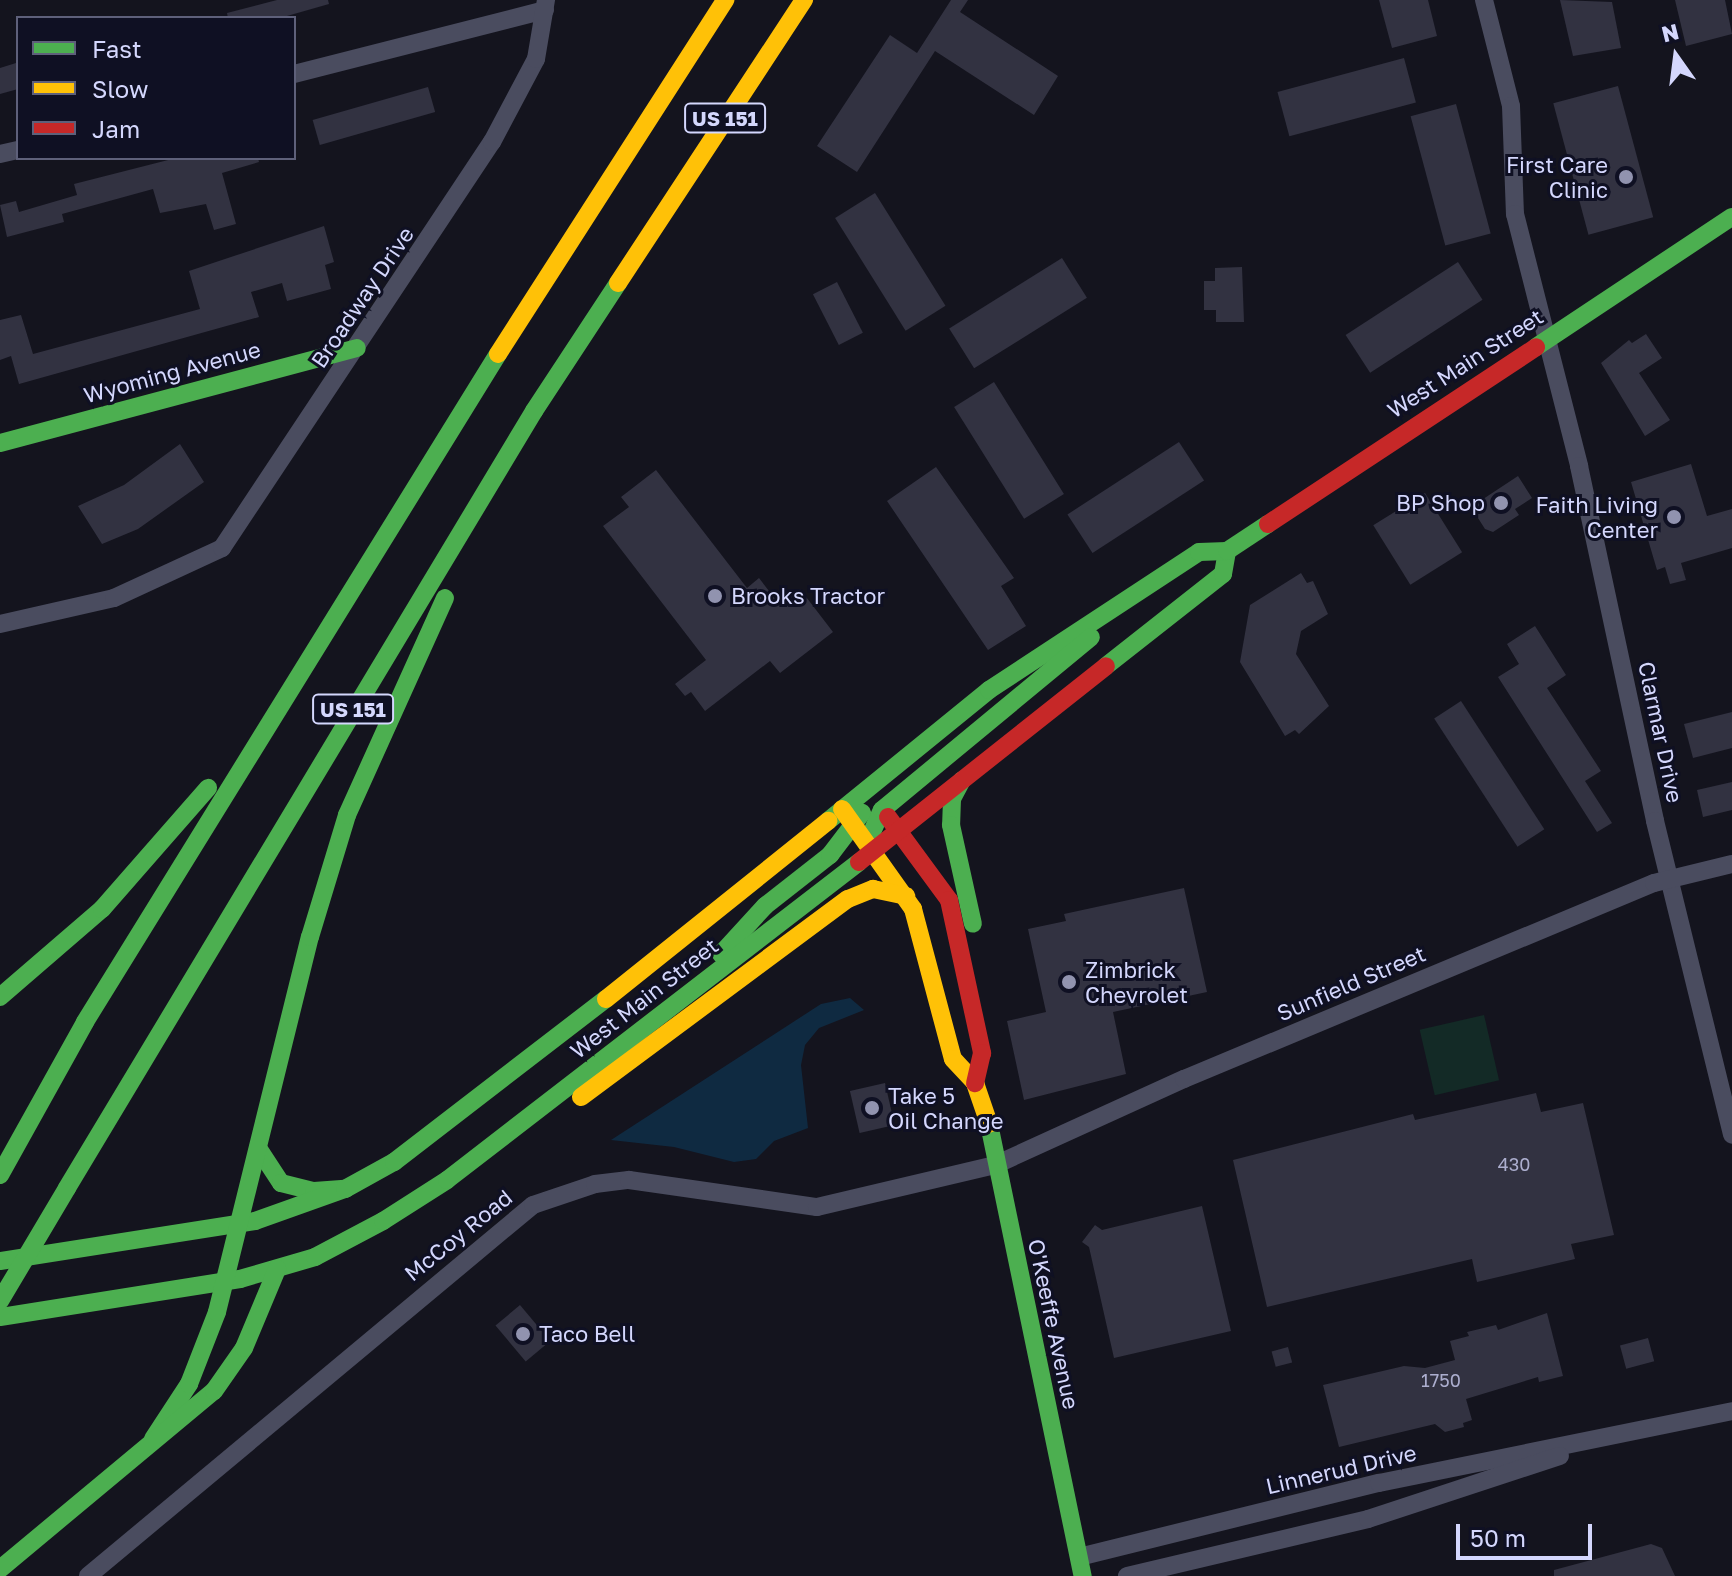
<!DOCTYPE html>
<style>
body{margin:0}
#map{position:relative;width:1732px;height:1576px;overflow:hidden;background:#14141e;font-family:"Golos Text",sans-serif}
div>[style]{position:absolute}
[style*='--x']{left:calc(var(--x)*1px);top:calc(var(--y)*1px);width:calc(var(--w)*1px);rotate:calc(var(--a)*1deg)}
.green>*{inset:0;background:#132a26;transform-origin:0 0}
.water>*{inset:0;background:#0f2a41}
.building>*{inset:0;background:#323241;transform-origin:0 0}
.street>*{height:18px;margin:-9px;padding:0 9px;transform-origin:9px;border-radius:9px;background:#4a4c5f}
.fast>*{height:18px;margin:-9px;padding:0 9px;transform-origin:9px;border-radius:9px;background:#4caf50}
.slow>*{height:18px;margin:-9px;padding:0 9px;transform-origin:9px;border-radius:9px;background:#ffc107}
.jam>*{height:18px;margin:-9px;padding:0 9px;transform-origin:9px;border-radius:9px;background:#c62828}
.fast-bridge>*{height:18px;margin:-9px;padding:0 9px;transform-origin:9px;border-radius:9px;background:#4caf50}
.dots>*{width:22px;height:22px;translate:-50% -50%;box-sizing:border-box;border:4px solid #0f1023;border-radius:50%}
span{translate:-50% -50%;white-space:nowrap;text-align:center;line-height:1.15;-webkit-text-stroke:6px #0f1023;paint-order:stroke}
.number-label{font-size:18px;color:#acaece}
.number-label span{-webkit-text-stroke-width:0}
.shield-label span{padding:2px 6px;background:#0f1023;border:2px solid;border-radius:6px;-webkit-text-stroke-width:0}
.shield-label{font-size:20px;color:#d4d7fd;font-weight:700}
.poi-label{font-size:22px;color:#d4d7fd}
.right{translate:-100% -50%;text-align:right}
.left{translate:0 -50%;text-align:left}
.street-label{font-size:22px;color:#d4d7fd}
.legend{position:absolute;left:16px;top:16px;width:280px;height:144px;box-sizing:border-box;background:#0f1023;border:2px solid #5e607a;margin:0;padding:10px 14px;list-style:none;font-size:24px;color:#d4d7fd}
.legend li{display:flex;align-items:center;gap:16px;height:40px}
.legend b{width:40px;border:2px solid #5e607a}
.north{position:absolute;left:1636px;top:16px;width:80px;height:80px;-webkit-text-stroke:6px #0f1023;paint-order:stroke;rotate:346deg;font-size:22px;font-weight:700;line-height:32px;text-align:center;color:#d4d7fd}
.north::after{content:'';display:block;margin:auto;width:28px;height:36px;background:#d4d7fd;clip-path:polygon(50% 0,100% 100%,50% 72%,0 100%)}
.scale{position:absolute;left:1456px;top:1524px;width:136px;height:36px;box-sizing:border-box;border:4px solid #d4d7fd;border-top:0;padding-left:10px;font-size:24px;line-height:28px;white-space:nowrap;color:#d4d7fd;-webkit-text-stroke:6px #0f1023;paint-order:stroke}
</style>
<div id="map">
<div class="green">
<div style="left:1484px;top:1015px;width:67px;height:66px;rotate:77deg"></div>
</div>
<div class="water">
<div style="clip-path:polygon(850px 998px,864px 1010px,819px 1028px,805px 1045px,801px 1065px,808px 1128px,774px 1141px,756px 1159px,734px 1162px,674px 1147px,611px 1140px,821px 1004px)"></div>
</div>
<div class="building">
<div style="clip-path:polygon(277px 0,328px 0,329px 4px,280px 18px,228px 18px,227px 13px)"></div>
<div style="clip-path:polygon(951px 0,968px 0,960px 12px,1058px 76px,1034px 115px,935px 51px,857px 172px,817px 146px,890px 35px,917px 53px)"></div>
<div style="clip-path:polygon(1379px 0,1428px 0,1437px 36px,1392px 48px)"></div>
<div style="clip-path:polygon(1560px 0,1612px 2px,1621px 48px,1573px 56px)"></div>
<div style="clip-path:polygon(1675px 0,1725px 0,1732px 34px,1686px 46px)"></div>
<div style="left:1404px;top:58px;width:46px;height:131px;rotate:75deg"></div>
<div style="clip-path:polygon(16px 63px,18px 89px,0 94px,0 68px)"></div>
<div style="left:1618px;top:86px;width:136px;height:67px;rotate:75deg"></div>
<div style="left:428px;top:87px;width:26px;height:120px;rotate:74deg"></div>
<div style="left:1456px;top:104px;width:134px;height:47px;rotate:75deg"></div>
<div style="clip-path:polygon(176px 158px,258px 158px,259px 162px,222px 173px,236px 224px,214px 230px,206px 204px,160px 213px,153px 189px,62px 214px,64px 222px,7px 237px,0 205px,16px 201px,19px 212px,77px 195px,74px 184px)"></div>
<div style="left:875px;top:193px;width:133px;height:47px;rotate:58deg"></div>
<div style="clip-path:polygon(324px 226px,334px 262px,325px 265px,331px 289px,287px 301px,282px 283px,251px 292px,259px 317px,19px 384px,11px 356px,0 360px,0 320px,21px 315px,33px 354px,200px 309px,189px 271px)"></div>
<div style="left:1062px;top:258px;width:47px;height:133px;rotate:58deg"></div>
<div style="left:1458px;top:262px;width:45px;height:134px;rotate:57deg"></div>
<div style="clip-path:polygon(1242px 267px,1244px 322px,1216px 322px,1216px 310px,1204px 310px,1204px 281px,1215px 281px,1215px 268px)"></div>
<div style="left:837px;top:282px;width:57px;height:27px;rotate:63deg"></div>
<div style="clip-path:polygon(1646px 334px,1662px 358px,1639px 373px,1670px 420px,1645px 436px,1601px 363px,1629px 340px,1632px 343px)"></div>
<div style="left:994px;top:382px;width:132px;height:47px;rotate:58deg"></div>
<div style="left:1179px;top:442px;width:46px;height:133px;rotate:57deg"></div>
<div style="clip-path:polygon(180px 444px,204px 482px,138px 529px,102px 544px,78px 506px,124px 485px)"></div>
<div style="clip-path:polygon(1691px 464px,1707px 516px,1732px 509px,1732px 548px,1681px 563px,1686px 580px,1670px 584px,1665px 567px,1657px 570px,1631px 482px)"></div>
<div style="clip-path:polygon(936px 467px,1014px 578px,1001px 586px,1026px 626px,988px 650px,887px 501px)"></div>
<div style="clip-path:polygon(656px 470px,747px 588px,759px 578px,779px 604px,800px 589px,833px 632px,780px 673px,770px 661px,705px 711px,691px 692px,685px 696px,675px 684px,706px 660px,603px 526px,629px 507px,621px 497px)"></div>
<div style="clip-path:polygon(1518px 476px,1532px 498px,1515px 509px,1519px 515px,1493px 532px,1485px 529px,1471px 507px)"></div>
<div style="left:1425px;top:493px;width:70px;height:61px;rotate:58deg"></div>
<div style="clip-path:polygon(1301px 573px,1307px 583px,1313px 581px,1328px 614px,1301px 631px,1296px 654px,1329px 706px,1299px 734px,1295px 730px,1285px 736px,1240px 662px,1250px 605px)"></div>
<div style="clip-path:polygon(1535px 626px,1566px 675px,1547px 688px,1601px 771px,1585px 781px,1612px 823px,1597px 832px,1498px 677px,1519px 664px,1507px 644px)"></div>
<div style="left:1461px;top:701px;width:153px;height:32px;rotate:57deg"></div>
<div style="clip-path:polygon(1732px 712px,1732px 748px,1693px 758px,1684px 724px)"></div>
<div style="clip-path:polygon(1732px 782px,1732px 810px,1703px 817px,1697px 790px)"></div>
<div style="clip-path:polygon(1184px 888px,1207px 992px,1113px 1012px,1126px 1074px,1024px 1100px,1007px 1021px,1046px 1012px,1028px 929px,1066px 921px,1064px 914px)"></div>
<div style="left:885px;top:1083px;width:43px;height:36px;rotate:77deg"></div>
<div style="clip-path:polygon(1536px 1093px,1541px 1112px,1583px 1103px,1614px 1235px,1571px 1244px,1575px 1259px,1477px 1282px,1472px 1259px,1267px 1307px,1233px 1160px,1413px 1114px,1415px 1120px)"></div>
<div style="clip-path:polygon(1202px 1206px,1231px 1331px,1114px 1358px,1089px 1247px,1082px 1242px,1095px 1225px,1102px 1230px)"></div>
<div style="left:520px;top:1305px;width:47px;height:32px;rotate:50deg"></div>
<div style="clip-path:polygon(1547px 1313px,1563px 1376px,1539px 1382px,1538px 1377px,1466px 1399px,1472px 1420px,1463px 1423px,1464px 1427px,1445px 1432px,1435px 1424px,1339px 1447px,1323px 1385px,1404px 1366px,1425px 1368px,1455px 1360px,1450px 1341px,1469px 1336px,1467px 1332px,1496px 1325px,1498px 1330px)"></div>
<div style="left:1648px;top:1338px;width:24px;height:29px;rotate:75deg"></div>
<div style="left:1288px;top:1347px;width:16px;height:17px;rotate:75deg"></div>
<div style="clip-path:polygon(1651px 1544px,1662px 1548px,1675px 1576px,1554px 1576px,1554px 1570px)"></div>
</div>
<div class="street">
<div style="--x:1484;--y:0;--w:109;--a:75.7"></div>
<div style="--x:1511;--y:106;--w:108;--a:87.9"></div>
<div style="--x:1515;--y:214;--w:260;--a:75.7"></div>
<div style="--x:1579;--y:466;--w:363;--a:77.9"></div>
<div style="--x:1655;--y:821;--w:323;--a:76.2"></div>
<div style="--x:294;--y:74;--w:259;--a:-14.3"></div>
<div style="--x:0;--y:154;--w:18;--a:-13"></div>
<div style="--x:0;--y:624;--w:117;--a:-12.8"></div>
<div style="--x:114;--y:598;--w:119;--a:-24.8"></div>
<div style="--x:222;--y:548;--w:488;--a:-56.4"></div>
<div style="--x:492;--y:142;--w:94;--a:-62.1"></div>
<div style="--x:536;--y:59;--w:60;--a:-80.4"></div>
<div style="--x:1079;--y:1557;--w:309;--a:-13.9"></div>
<div style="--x:1379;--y:1483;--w:360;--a:-11.5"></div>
<div style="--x:88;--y:1576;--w:579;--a:-39.82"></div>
<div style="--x:533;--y:1205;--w:65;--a:-18.7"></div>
<div style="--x:595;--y:1184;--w:34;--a:-7"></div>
<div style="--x:629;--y:1180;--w:190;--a:8.2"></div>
<div style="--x:817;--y:1207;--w:183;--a:-13.3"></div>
<div style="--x:995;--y:1165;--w:208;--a:-24.5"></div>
<div style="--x:1184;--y:1079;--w:509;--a:-22.64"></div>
<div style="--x:1654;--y:883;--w:80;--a:-13.7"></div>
<div style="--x:1127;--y:1576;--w:248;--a:-13.3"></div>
<div style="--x:1368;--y:1519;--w:202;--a:-18.2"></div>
</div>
<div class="fast">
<div style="--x:1536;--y:347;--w:235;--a:-33.6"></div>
<div style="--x:0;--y:443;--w:369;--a:-14.9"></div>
<div style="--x:1106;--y:666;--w:149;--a:-38.2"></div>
<div style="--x:1223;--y:574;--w:23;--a:-80"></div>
<div style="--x:962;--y:780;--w:21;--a:118"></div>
<div style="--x:952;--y:799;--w:26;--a:92"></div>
<div style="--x:951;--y:825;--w:101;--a:77.5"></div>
<div style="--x:828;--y:821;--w:208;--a:-39.1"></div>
<div style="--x:989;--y:690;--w:251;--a:-33.3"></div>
<div style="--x:1199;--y:552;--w:28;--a:-2"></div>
<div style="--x:1227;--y:551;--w:49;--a:-33.4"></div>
<div style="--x:874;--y:849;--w:17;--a:-97"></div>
<div style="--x:872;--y:832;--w:24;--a:-66"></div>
<div style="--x:882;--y:810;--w:271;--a:-39.6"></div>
<div style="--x:721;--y:954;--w:65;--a:-47.5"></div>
<div style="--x:765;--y:906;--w:83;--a:-38.1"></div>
<div style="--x:830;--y:855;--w:53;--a:-52.7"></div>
<div style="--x:0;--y:997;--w:135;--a:-40.8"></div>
<div style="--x:102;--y:909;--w:161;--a:-48.8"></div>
<div style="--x:989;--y:1124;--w:462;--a:78.3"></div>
<div style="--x:258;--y:1148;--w:42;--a:56.7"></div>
<div style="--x:281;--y:1183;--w:34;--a:14"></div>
<div style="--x:314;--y:1191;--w:31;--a:-4"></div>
<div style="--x:0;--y:1175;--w:175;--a:-60.9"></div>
<div style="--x:85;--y:1022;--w:785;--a:-58.27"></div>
<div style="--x:67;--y:1188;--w:907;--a:-58.99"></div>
<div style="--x:534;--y:411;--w:153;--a:-56.7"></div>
<div style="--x:0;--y:1261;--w:258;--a:-8.9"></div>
<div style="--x:255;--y:1221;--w:96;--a:-19.6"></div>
<div style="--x:345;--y:1189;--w:56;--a:-28.9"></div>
<div style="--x:394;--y:1162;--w:267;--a:-37.6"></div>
<div style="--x:0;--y:1317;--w:243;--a:-9"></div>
<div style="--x:240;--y:1279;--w:78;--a:-16.3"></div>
<div style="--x:315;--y:1257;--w:77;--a:-27.9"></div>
<div style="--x:383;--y:1221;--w:76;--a:-32.6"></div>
<div style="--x:447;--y:1180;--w:520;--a:-37.66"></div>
<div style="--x:153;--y:1439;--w:66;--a:-56.8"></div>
<div style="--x:189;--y:1384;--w:77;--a:-68.7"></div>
<div style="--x:217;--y:1312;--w:386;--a:-76.1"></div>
<div style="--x:310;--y:937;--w:127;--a:-73.1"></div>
<div style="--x:347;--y:815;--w:238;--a:-65.7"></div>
<div style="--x:0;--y:1569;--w:278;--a:-39.8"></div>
<div style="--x:214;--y:1391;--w:52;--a:-55.1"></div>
<div style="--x:244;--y:1348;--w:86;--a:-67.3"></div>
</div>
<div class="slow">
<div style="--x:618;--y:283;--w:339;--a:-56.7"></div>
<div style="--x:498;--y:354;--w:421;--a:-57.3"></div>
<div style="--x:842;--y:809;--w:123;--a:54.6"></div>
<div style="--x:913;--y:909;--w:155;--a:75.1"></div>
<div style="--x:953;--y:1059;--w:33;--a:47"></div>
<div style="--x:975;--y:1083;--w:43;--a:71.1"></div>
<div style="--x:606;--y:999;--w:285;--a:-38.7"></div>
<div style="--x:581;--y:1097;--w:332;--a:-36.6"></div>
<div style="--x:848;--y:899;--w:27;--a:-22"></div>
<div style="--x:873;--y:889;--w:34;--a:12"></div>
</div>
<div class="jam">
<div style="--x:1268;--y:524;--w:321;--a:-33.4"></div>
<div style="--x:888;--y:817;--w:103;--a:53.7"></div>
<div style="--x:949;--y:900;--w:157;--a:77.8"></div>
<div style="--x:982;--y:1053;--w:31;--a:103"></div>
<div style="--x:859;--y:862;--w:315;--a:-38.4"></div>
</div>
<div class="fast-bridge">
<div style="--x:0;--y:1301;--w:131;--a:-59.3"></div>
</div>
<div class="dots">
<div style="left:1626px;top:177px;background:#9193af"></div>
<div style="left:1501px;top:503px;background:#9193af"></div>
<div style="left:1674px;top:517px;background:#9193af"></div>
<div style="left:715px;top:596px;background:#9193af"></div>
<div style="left:1069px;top:982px;background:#9193af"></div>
<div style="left:872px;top:1108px;background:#9193af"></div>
<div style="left:523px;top:1334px;background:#9193af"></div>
</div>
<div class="number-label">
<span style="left:1514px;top:1164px">430</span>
<span style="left:1441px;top:1380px">1750</span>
</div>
<div class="shield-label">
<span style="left:725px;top:118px">US 151</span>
<span style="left:353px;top:709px">US 151</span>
</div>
<div class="poi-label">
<span class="right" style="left:1608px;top:177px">First Care<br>Clinic</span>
<span class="right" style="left:1485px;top:503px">BP Shop</span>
<span class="right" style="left:1658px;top:517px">Faith Living<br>Center</span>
<span class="left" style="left:731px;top:596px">Brooks Tractor</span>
<span class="left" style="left:1085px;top:982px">Zimbrick<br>Chevrolet</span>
<span class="left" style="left:888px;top:1108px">Take 5<br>Oil Change</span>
<span class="left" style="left:539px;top:1334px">Taco Bell</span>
</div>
<div class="street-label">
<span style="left:362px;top:297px;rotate:-56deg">Broadway Drive</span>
<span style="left:1465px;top:363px;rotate:-33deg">West Main Street</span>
<span style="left:172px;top:372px;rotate:-15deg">Wyoming Avenue</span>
<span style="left:1661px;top:732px;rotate:78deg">Clarmar Drive</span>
<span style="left:1351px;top:983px;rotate:-23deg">Sunfield Street</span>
<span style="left:644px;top:998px;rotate:-38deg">West Main Street</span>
<span style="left:458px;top:1235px;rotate:-39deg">McCoy Road</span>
<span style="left:1054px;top:1324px;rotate:78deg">O'Keeffe Avenue</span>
<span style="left:1341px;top:1469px;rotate:-13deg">Linnerud Drive</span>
</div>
<ul class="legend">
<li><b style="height:10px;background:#4caf50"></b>Fast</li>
<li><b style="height:10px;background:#ffc107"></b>Slow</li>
<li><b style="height:10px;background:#c62828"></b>Jam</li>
</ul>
<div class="north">N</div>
<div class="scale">50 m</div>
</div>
